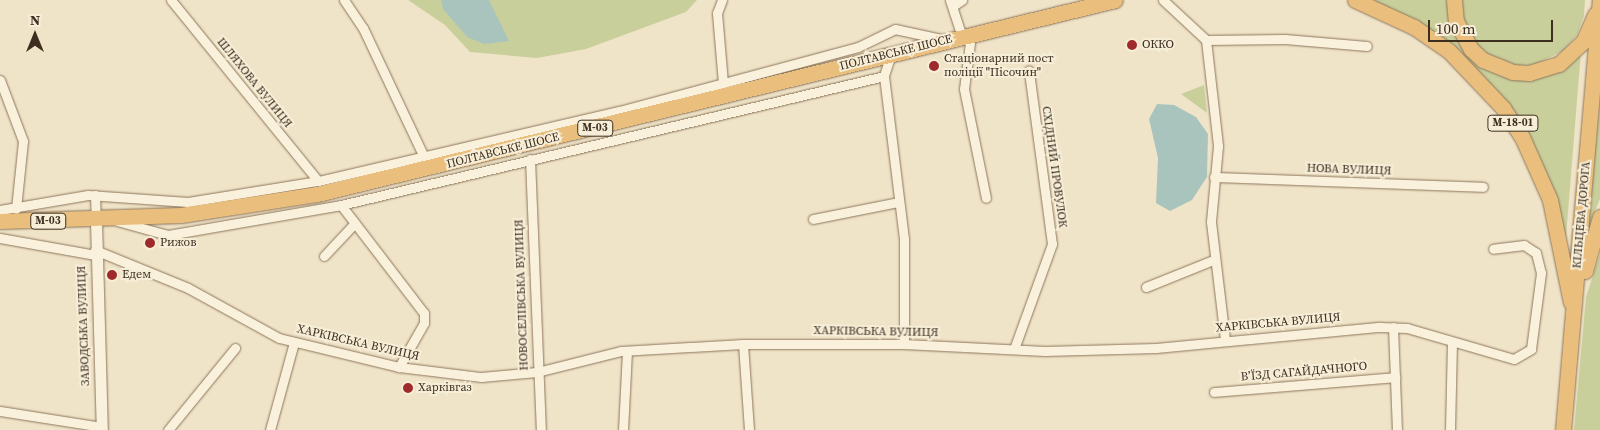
<!DOCTYPE html>
<meta charset="utf-8">
<style>
body{margin:0}
#map{position:relative;width:1600px;height:430px;overflow:hidden;background:#f0e4c8;font-family:"Source Serif 4",serif}
div>[style]{position:absolute}
[style*='--x']{left:calc(var(--x)*1px);top:calc(var(--y)*1px);width:calc(var(--w)*1px);rotate:calc(var(--a)*1deg)}
.green>*{inset:0;background:#c9cf9b}
.water>*{inset:0;background:#a9c4bc}
.roads{filter:drop-shadow(0 0 1px #8d765c) drop-shadow(0 0 1px #8d765c)}
.minor>*{height:9px;margin:-4.5px;padding:0 4.5px;transform-origin:4.5px;border-radius:4.5px;background:#faf1dc}
.tertiary>*{height:11px;margin:-5.5px;padding:0 5.5px;transform-origin:5.5px;border-radius:5.5px;background:#faf1dc}
.trunk>*{height:15px;margin:-7.5px;padding:0 7.5px;transform-origin:7.5px;border-radius:7.5px;background:#eabe7c}
.dots>*{width:14px;height:14px;translate:-50% -50%;box-sizing:border-box;border:2px solid #f7eed8;border-radius:50%}
span{translate:-50% -50%;white-space:nowrap;text-align:center;line-height:1.15;-webkit-text-stroke:4px #f7eed8;paint-order:stroke}
.shield-label span{padding:1px 4px;background:#f7eed8;border:1px solid;border-radius:4px;-webkit-text-stroke-width:0}
.shield-label{font-size:11px;color:#3d2e20;font-weight:700}
.poi-label{font-size:12px;color:#3d2e20}
.left{translate:0 -50%;text-align:left}
.street-label{font-size:12px;color:#3d2e20}
.north{position:absolute;left:10px;top:10px;width:50px;height:50px;-webkit-text-stroke:4px #f7eed8;paint-order:stroke;rotate:0deg;font-size:14px;font-weight:700;line-height:20px;text-align:center;color:#3d2e20}
.north::after{content:'';display:block;margin:auto;width:18px;height:22px;background:#3d2e20;clip-path:polygon(50% 0,100% 100%,50% 72%,0 100%)}
.scale{position:absolute;left:1428px;top:20px;width:125px;height:22px;box-sizing:border-box;border:2px solid #3d2e20;border-top:0;padding-left:6px;font-size:15px;line-height:18px;white-space:nowrap;color:#3d2e20;-webkit-text-stroke:4px #f7eed8;paint-order:stroke}
</style>
<div id="map">
<div class="green">
<div style="clip-path:polygon(408px 0,697px 0,686px 12px,586px 49px,537px 58px,470px 52px,445px 25px)"></div>
<div style="clip-path:polygon(1366px 0,1448px 0,1456px 29px,1511px 76px,1581px 51px,1565px 249px,1494px 88px)"></div>
<div style="clip-path:polygon(1459px 0,1585px 0,1584px 16px,1577px 35px,1563px 51px,1534px 65px,1513px 65px,1484px 53px,1464px 29px)"></div>
<div style="clip-path:polygon(1204px 85px,1207px 113px,1181px 94px)"></div>
<div style="clip-path:polygon(1600px 97px,1600px 199px,1588px 228px)"></div>
<div style="clip-path:polygon(1600px 254px,1600px 430px,1574px 430px,1586px 297px)"></div>
</div>
<div class="water">
<div style="clip-path:polygon(441px 0,489px 0,509px 41px,484px 44px,467px 37px,443px 9px)"></div>
<div style="clip-path:polygon(1157px 104px,1174px 105px,1196px 117px,1208px 134px,1207px 177px,1192px 200px,1170px 211px,1156px 203px,1158px 158px,1149px 119px)"></div>
</div>
<div class="roads">
<div class="minor">
<div style="--x:171;--y:0;--w:233;--a:50.9"></div>
<div style="--x:344;--y:0;--w:34;--a:56"></div>
<div style="--x:363;--y:28;--w:143;--a:64.7"></div>
<div style="--x:722;--y:0;--w:14;--a:111"></div>
<div style="--x:717;--y:13;--w:70;--a:85.1"></div>
<div style="--x:950;--y:0;--w:39;--a:72"></div>
<div style="--x:1163;--y:0;--w:59;--a:42.9"></div>
<div style="--x:1206;--y:40;--w:107;--a:83.5"></div>
<div style="--x:1218;--y:146;--w:76;--a:95.3"></div>
<div style="--x:1211;--y:222;--w:119;--a:83.2"></div>
<div style="--x:953;--y:6;--w:11;--a:-34"></div>
<div style="--x:971;--y:35;--w:54;--a:97.4"></div>
<div style="--x:964;--y:89;--w:111;--a:78.6"></div>
<div style="--x:1206;--y:40;--w:79;--a:-0.7"></div>
<div style="--x:1285;--y:39;--w:82;--a:4.9"></div>
<div style="--x:891;--y:54;--w:23;--a:108"></div>
<div style="--x:884;--y:76;--w:164;--a:83"></div>
<div style="--x:904;--y:239;--w:105;--a:90"></div>
<div style="--x:0;--y:80;--w:65;--a:69.3"></div>
<div style="--x:23;--y:141;--w:68;--a:95.9"></div>
<div style="--x:530;--y:159;--w:271;--a:87.7"></div>
<div style="--x:1214;--y:177;--w:269;--a:2.1"></div>
<div style="--x:95;--y:195;--w:25;--a:88"></div>
<div style="--x:341;--y:205;--w:136;--a:52.5"></div>
<div style="--x:424;--y:313;--w:10;--a:90"></div>
<div style="--x:424;--y:323;--w:51;--a:119.6"></div>
<div style="--x:0;--y:210;--w:89;--a:-9.7"></div>
<div style="--x:88;--y:195;--w:100;--a:4"></div>
<div style="--x:188;--y:202;--w:132;--a:-9.2"></div>
<div style="--x:318;--y:181;--w:309;--a:-13.1"></div>
<div style="--x:619;--y:111;--w:247;--a:-15"></div>
<div style="--x:858;--y:47;--w:41;--a:-25.9"></div>
<div style="--x:895;--y:29;--w:52;--a:12.2"></div>
<div style="--x:813;--y:219;--w:87;--a:-11.3"></div>
<div style="--x:117;--y:221;--w:53;--a:15.4"></div>
<div style="--x:168;--y:235;--w:176;--a:-9.8"></div>
<div style="--x:341;--y:205;--w:558;--a:-13.36"></div>
<div style="--x:0;--y:238;--w:97;--a:10.1"></div>
<div style="--x:95;--y:250;--w:100;--a:22.2"></div>
<div style="--x:188;--y:288;--w:104;--a:28.8"></div>
<div style="--x:279;--y:338;--w:123;--a:13.6"></div>
<div style="--x:399;--y:367;--w:83;--a:7"></div>
<div style="--x:481;--y:377;--w:56;--a:-5.1"></div>
<div style="--x:537;--y:372;--w:87;--a:-14"></div>
<div style="--x:621;--y:351;--w:122;--a:-3.3"></div>
<div style="--x:743;--y:344;--w:161;--a:0"></div>
<div style="--x:904;--y:344;--w:141;--a:2.8"></div>
<div style="--x:1045;--y:351;--w:111;--a:-1.5"></div>
<div style="--x:1156;--y:348;--w:225;--a:-5.4"></div>
<div style="--x:1380;--y:327;--w:27;--a:2"></div>
<div style="--x:1407;--y:328;--w:111;--a:16.2"></div>
<div style="--x:1514;--y:359;--w:20;--a:-30"></div>
<div style="--x:1531;--y:349;--w:77;--a:-82.5"></div>
<div style="--x:1541;--y:273;--w:21;--a:-104"></div>
<div style="--x:1536;--y:253;--w:14;--a:-146"></div>
<div style="--x:1524;--y:245;--w:31;--a:173"></div>
<div style="--x:324;--y:256;--w:45;--a:-46.8"></div>
<div style="--x:1146;--y:287;--w:72;--a:-21.9"></div>
<div style="--x:1393;--y:327;--w:103;--a:87.8"></div>
<div style="--x:743;--y:344;--w:86;--a:86"></div>
<div style="--x:1014;--y:349;--w:112;--a:-70.1"></div>
<div style="--x:1052;--y:244;--w:175;--a:-97.6"></div>
<div style="--x:1214;--y:392;--w:182;--a:-4.7"></div>
<div style="--x:0;--y:411;--w:103;--a:8.9"></div>
<div style="--x:168;--y:430;--w:106;--a:-50.7"></div>
<div style="--x:270;--y:430;--w:91;--a:-74.7"></div>
<div style="--x:623;--y:430;--w:79;--a:-87.1"></div>
<div style="--x:1450;--y:430;--w:88;--a:-88.7"></div>
</div>
<div class="tertiary">
<div style="--x:96;--y:221;--w:209;--a:88.4"></div>
</div>
<div class="trunk">
<div style="--x:1355;--y:0;--w:65;--a:24.6"></div>
<div style="--x:1414;--y:27;--w:42;--a:34.4"></div>
<div style="--x:1449;--y:51;--w:79;--a:46.5"></div>
<div style="--x:1503;--y:108;--w:35;--a:57"></div>
<div style="--x:1522;--y:137;--w:69;--a:66"></div>
<div style="--x:1550;--y:200;--w:104;--a:78.4"></div>
<div style="--x:1454;--y:0;--w:21;--a:85"></div>
<div style="--x:1456;--y:21;--w:32;--a:62"></div>
<div style="--x:1471;--y:49;--w:16;--a:43"></div>
<div style="--x:1483;--y:60;--w:32;--a:22"></div>
<div style="--x:1513;--y:72;--w:16;--a:4"></div>
<div style="--x:1529;--y:73;--w:31;--a:-17"></div>
<div style="--x:1559;--y:64;--w:33;--a:-43"></div>
<div style="--x:1583;--y:42;--w:30;--a:-66"></div>
<div style="--x:0;--y:221;--w:181;--a:-1.9"></div>
<div style="--x:181;--y:215;--w:138;--a:-8.8"></div>
<div style="--x:317;--y:194;--w:821;--a:-13.66"></div>
<div style="--x:1585;--y:271;--w:56;--a:-74.5"></div>
<div style="--x:1563;--y:430;--w:432;--a:-85.1"></div>
</div>
</div>
<div class="dots">
<div style="left:1132px;top:45px;background:#9e2a2b"></div>
<div style="left:934px;top:66px;background:#9e2a2b"></div>
<div style="left:150px;top:243px;background:#9e2a2b"></div>
<div style="left:112px;top:275px;background:#9e2a2b"></div>
<div style="left:408px;top:388px;background:#9e2a2b"></div>
</div>
<div class="shield-label">
<span style="left:1513px;top:123px">М-18-01</span>
<span style="left:595px;top:128px">М-03</span>
<span style="left:48px;top:221px">М-03</span>
</div>
<div class="poi-label">
<span class="left" style="left:1142px;top:45px">ОККО</span>
<span class="left" style="left:944px;top:66px">Стаціонарний пост<br>поліції "Пісочин"</span>
<span class="left" style="left:160px;top:243px">Рижов</span>
<span class="left" style="left:122px;top:275px">Едем</span>
<span class="left" style="left:418px;top:388px">Харківгаз</span>
</div>
<div class="street-label">
<span style="left:896px;top:53px;rotate:-14deg">ПОЛТАВСЬКЕ ШОСЕ</span>
<span style="left:254px;top:83px;rotate:51deg">ШЛЯХОВА ВУЛИЦЯ</span>
<span style="left:503px;top:151px;rotate:-14deg">ПОЛТАВСЬКЕ ШОСЕ</span>
<span style="left:1054px;top:167px;rotate:82deg">СХІДНИЙ ПРОВУЛОК</span>
<span style="left:1349px;top:170px;rotate:2deg">НОВА ВУЛИЦЯ</span>
<span style="left:1582px;top:215px;rotate:-85deg">КІЛЬЦЕВА ДОРОГА</span>
<span style="left:522px;top:295px;rotate:-92deg">НОВОСЕЛІВСЬКА ВУЛИЦЯ</span>
<span style="left:1278px;top:323px;rotate:-5deg">ХАРКІВСЬКА ВУЛИЦЯ</span>
<span style="left:84px;top:326px;rotate:-92deg">ЗАВОДСЬКА ВУЛИЦЯ</span>
<span style="left:876px;top:332px;rotate:1deg">ХАРКІВСЬКА ВУЛИЦЯ</span>
<span style="left:358px;top:343px;rotate:13deg">ХАРКІВСЬКА ВУЛИЦЯ</span>
<span style="left:1304px;top:372px;rotate:-5deg">В’ЇЗД САГАЙДАЧНОГО</span>
</div>
<div class="north">N</div>
<div class="scale">100 m</div>
</div>
